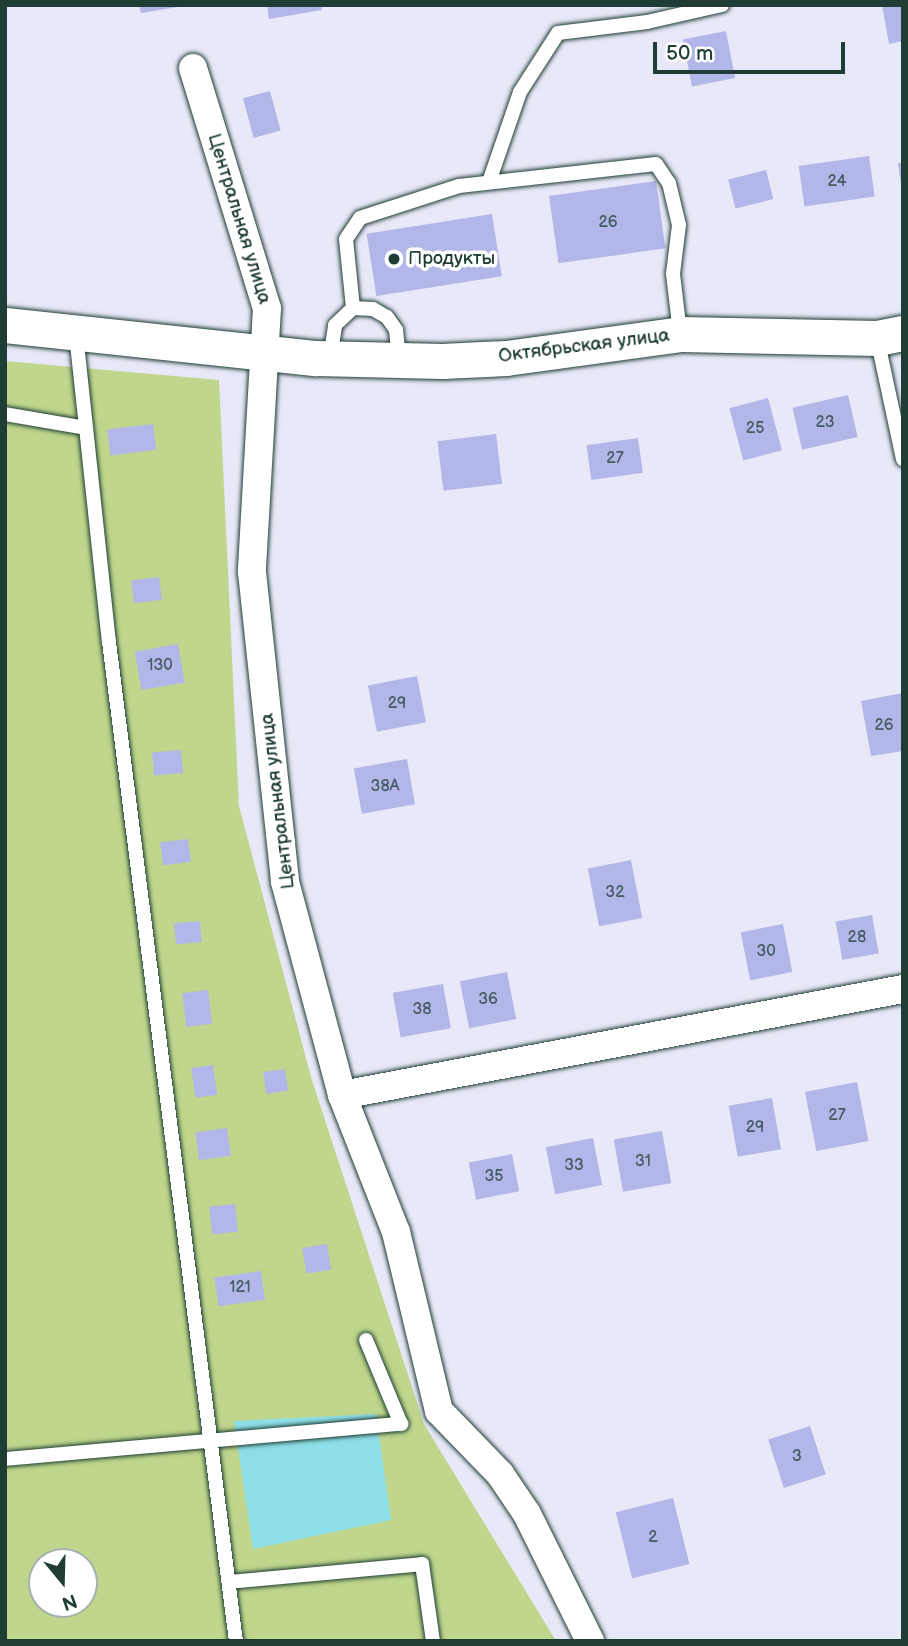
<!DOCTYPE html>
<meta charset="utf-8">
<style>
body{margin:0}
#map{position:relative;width:908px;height:1646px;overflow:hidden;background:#e8e9f8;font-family:"Balsamiq Sans",sans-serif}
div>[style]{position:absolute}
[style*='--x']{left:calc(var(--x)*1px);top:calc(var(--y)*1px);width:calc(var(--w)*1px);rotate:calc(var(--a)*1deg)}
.green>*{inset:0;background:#bfd68c}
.water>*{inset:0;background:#8edfe8}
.building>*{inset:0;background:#b3b6e8;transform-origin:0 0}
.roads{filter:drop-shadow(0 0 2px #1f3d34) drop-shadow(0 0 2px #1f3d34)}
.service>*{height:14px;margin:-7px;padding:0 7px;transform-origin:7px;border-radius:7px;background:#fff}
.minor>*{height:28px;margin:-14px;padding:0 14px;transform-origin:14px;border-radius:14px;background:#fff}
.tertiary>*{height:35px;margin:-17.5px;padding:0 17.5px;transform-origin:17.5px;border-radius:17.5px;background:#fff}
.dots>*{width:19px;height:19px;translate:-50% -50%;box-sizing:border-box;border:4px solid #fff;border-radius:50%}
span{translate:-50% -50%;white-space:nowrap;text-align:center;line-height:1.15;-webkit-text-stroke:7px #fff;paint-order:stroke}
.number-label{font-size:16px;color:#445b61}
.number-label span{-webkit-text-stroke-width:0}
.street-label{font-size:19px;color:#1f3d34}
.poi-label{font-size:19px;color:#1f3d34}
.left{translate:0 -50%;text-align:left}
.frame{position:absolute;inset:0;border:7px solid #1f3d34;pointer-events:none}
.north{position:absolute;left:28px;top:1548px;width:70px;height:70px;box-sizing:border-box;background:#fff;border:2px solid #a5b1ae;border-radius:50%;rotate:161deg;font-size:19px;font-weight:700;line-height:28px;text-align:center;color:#1f3d34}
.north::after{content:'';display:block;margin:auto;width:24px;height:32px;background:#1f3d34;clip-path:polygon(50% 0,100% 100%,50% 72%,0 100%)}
.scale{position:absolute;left:653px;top:42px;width:192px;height:32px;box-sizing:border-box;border:4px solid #1f3d34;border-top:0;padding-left:9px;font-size:21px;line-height:24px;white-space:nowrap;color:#1f3d34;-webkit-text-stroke:5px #fff;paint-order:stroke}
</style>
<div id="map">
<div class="green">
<div style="clip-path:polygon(evenodd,5px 361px,219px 380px,239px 806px,311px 1077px,424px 1424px,556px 1641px,5px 1641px,5px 361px,42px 1562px,84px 1562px,84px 1604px,42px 1604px,42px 1562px)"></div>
</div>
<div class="water">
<div style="clip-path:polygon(376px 1414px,391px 1520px,253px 1549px,234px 1421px)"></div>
</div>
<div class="building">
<div style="clip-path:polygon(139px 5px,178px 5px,178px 7px,141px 13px)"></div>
<div style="clip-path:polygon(267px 5px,321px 5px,322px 10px,269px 19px)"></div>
<div style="clip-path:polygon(882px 5px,903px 5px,903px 41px,889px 44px)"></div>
<div style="left:726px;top:31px;width:48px;height:44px;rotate:79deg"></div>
<div style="left:270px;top:91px;width:41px;height:28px;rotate:75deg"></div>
<div style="left:869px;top:156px;width:41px;height:71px;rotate:82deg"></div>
<div style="clip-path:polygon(898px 163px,903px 163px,903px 184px,901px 184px)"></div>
<div style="left:766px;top:170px;width:30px;height:39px;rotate:76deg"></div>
<div style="left:656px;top:181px;width:68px;height:108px;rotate:82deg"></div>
<div style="left:492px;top:214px;width:63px;height:127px;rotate:81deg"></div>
<div style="left:848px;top:395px;width:43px;height:57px;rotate:77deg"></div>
<div style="left:768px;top:398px;width:54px;height:40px;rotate:75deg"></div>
<div style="left:153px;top:424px;width:26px;height:46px;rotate:83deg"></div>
<div style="left:496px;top:434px;width:50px;height:59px;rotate:83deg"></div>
<div style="left:638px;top:438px;width:35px;height:52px;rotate:82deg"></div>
<div style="left:159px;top:577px;width:23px;height:28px;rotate:83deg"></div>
<div style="left:178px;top:644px;width:39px;height:44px;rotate:80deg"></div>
<div style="left:417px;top:676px;width:47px;height:50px;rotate:79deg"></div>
<div style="clip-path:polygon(903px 693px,903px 751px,871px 756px,861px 701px)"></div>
<div style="left:181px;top:750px;width:23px;height:29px;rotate:85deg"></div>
<div style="left:407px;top:759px;width:46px;height:54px;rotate:80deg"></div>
<div style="left:188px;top:839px;width:23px;height:28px;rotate:83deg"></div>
<div style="left:631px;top:860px;width:59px;height:44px;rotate:79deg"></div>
<div style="left:872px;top:915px;width:39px;height:37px;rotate:80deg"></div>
<div style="left:200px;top:921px;width:21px;height:26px;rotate:85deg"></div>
<div style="left:783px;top:924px;width:49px;height:43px;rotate:79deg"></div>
<div style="left:507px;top:972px;width:48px;height:48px;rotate:79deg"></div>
<div style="left:443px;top:984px;width:45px;height:51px;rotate:80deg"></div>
<div style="left:208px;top:990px;width:34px;height:26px;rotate:83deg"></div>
<div style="left:213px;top:1065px;width:30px;height:22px;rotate:82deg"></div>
<div style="left:285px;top:1069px;width:22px;height:22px;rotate:82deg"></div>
<div style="left:857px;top:1082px;width:60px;height:53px;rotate:79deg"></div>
<div style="left:772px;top:1098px;width:52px;height:44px;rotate:80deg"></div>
<div style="left:227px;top:1128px;width:28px;height:32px;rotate:82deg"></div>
<div style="left:662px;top:1131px;width:53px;height:49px;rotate:80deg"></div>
<div style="left:593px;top:1138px;width:48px;height:48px;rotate:79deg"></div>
<div style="left:512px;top:1154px;width:38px;height:44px;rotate:79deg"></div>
<div style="left:235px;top:1204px;width:28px;height:26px;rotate:84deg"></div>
<div style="left:327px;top:1244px;width:26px;height:25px;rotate:81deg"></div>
<div style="left:261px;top:1271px;width:29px;height:47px;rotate:82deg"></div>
<div style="left:810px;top:1426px;width:51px;height:44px;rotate:72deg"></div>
<div style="left:673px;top:1498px;width:68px;height:59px;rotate:76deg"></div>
</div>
<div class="roads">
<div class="service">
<div style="--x:489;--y:182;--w:95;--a:-71"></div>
<div style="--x:520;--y:92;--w:70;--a:-57.2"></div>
<div style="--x:558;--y:33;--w:90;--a:-7"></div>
<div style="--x:647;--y:22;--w:77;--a:-12.8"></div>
<div style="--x:353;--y:308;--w:69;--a:-95.8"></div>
<div style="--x:346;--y:239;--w:25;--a:-56"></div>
<div style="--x:360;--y:218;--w:104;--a:-17.9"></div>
<div style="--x:459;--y:186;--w:198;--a:-6.4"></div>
<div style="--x:656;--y:164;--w:23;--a:56"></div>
<div style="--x:669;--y:183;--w:43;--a:76.6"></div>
<div style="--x:679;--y:225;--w:49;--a:97"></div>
<div style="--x:673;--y:274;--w:59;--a:83.2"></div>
<div style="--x:76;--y:334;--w:310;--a:83.9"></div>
<div style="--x:109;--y:642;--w:1007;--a:82.76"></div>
<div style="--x:877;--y:338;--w:124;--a:77.9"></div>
<div style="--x:330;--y:358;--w:33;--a:-81"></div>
<div style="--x:335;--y:325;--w:25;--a:-43"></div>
<div style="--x:353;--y:308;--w:20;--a:3"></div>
<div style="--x:373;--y:309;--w:16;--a:30"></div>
<div style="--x:387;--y:317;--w:16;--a:55"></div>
<div style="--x:396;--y:330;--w:30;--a:84"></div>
<div style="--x:5;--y:414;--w:82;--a:9.8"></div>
<div style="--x:5;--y:1459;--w:398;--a:-5.1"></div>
<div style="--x:401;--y:1424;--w:91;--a:-112.6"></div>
<div style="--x:229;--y:1582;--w:194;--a:-5.3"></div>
<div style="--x:422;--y:1564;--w:78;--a:81.9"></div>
</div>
<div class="minor">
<div style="--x:193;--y:68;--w:251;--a:72.9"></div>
<div style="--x:267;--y:308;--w:264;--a:93.3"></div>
<div style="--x:252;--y:572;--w:312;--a:83.9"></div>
<div style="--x:285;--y:882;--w:220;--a:75"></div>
<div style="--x:342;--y:1095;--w:571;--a:-10.7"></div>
<div style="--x:342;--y:1095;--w:147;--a:68.5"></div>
<div style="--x:396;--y:1232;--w:184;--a:76.5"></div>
<div style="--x:439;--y:1411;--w:88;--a:45.9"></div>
<div style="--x:500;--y:1474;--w:48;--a:56"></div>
<div style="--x:527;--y:1514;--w:142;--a:63.6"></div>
</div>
<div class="tertiary">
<div style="--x:5;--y:325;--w:313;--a:6.1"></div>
<div style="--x:316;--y:358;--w:126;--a:1.4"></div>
<div style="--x:442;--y:361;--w:64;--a:-2.7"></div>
<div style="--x:506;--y:358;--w:177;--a:-7.8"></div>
<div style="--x:681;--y:334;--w:196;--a:1.2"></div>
<div style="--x:877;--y:338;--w:26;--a:-11"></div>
</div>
</div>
<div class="dots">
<div style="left:394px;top:259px;background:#1f3d34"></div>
</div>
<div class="number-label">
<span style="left:837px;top:182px">24</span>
<span style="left:608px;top:223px">26</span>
<span style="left:825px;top:423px">23</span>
<span style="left:755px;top:429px">25</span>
<span style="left:615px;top:459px">27</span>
<span style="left:160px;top:666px">130</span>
<span style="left:397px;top:704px">29</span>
<span style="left:884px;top:726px">26</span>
<span style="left:385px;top:787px">38А</span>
<span style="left:615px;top:893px">32</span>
<span style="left:857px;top:938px">28</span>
<span style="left:766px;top:952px">30</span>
<span style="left:488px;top:1000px">36</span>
<span style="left:422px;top:1010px">38</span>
<span style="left:837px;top:1116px">27</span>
<span style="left:755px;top:1128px">29</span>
<span style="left:643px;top:1162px">31</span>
<span style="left:574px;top:1166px">33</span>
<span style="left:494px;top:1177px">35</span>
<span style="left:240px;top:1288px">121</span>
<span style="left:797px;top:1457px">3</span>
<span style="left:653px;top:1538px">2</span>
</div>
<div class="street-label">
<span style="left:239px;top:219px;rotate:73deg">Центральная улица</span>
<span style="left:584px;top:346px;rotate:-7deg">Октябрьская улица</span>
<span style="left:278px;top:801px;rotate:-97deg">Центральная улица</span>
</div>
<div class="poi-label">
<span class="left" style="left:408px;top:259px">Продукты</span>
</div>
<div class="frame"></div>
<div class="north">N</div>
<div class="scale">50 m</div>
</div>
